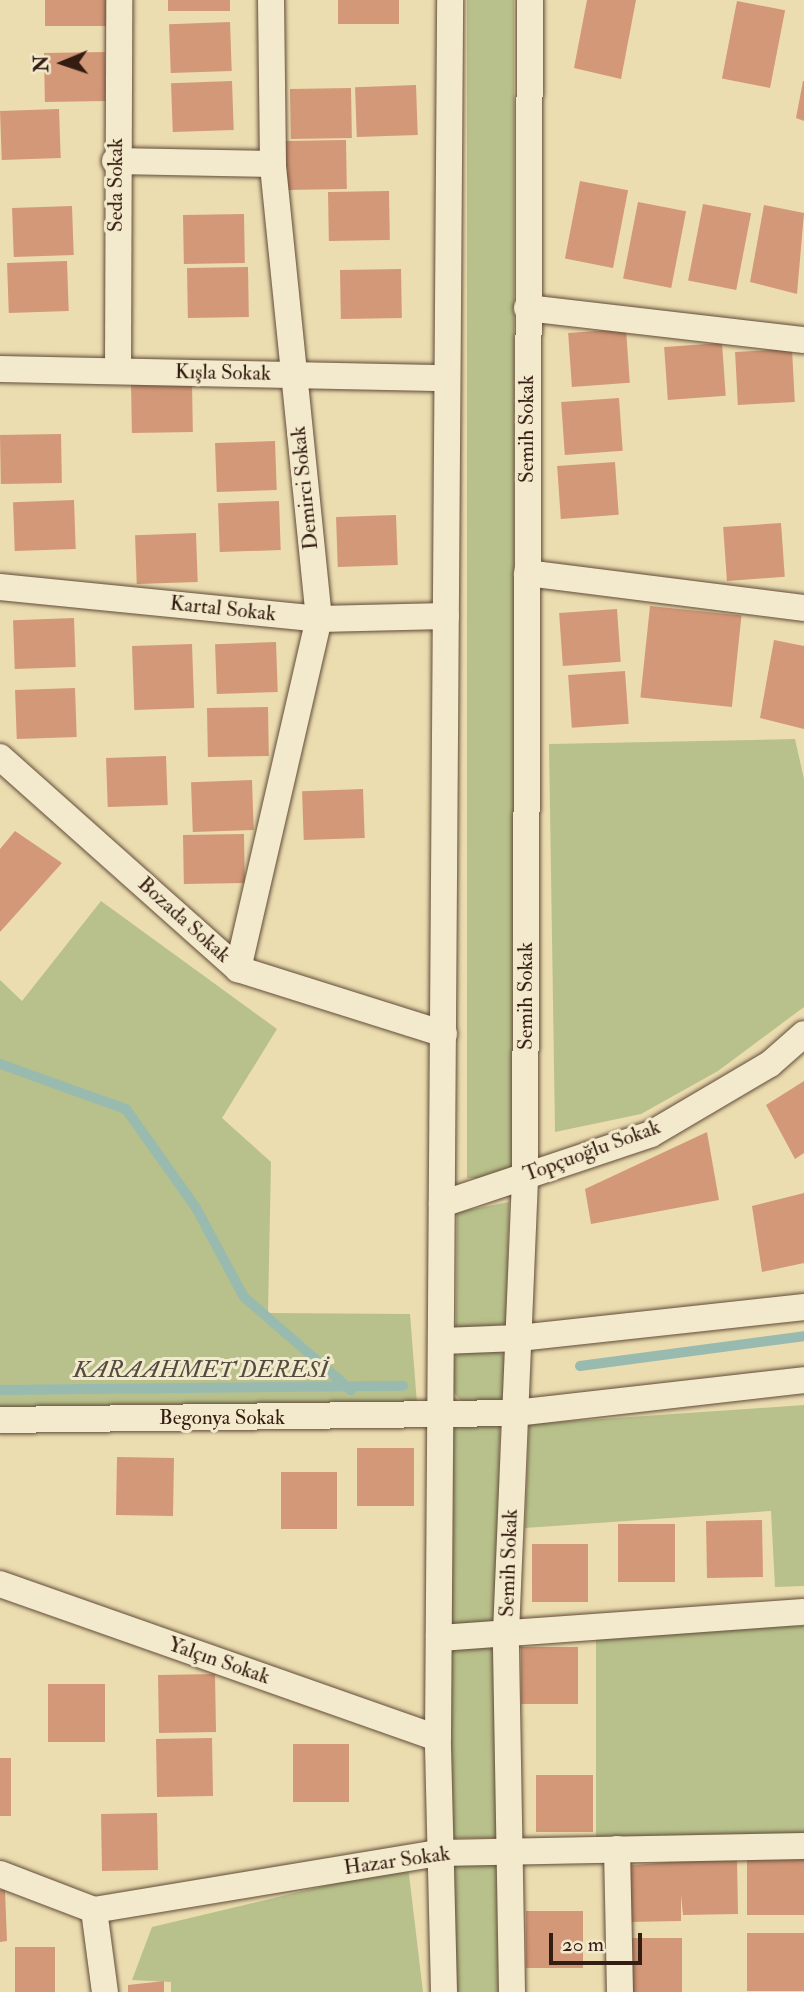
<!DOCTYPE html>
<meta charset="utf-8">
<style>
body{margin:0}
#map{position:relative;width:804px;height:1992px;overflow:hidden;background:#ecddb0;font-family:"IM FELL Double Pica",serif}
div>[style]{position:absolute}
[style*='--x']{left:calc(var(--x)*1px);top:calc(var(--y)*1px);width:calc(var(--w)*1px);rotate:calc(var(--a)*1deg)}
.green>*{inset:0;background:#b8c18b;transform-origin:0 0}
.round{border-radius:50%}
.stream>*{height:10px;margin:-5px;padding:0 5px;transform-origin:5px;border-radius:5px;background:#99bbaf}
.building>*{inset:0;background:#d39877;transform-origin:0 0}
.roads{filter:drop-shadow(0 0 2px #614c39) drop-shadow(0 0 2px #614c39)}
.street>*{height:26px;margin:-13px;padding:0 13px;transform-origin:13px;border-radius:13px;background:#f3e9cc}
span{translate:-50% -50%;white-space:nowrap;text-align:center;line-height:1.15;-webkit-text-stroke:6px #f3e9cc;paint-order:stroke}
.street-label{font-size:21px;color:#331c11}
.water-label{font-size:23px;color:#524c40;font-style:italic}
.north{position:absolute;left:28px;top:28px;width:70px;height:70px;-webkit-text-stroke:5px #f3e9cc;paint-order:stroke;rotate:268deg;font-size:19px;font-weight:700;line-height:28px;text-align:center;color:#331c11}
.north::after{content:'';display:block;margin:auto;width:24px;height:32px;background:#331c11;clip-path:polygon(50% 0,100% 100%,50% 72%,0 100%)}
.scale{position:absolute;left:549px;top:1933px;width:93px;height:32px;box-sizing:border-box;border:4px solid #331c11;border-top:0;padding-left:9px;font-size:21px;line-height:24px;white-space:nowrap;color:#331c11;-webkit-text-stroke:5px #f3e9cc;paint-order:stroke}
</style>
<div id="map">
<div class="green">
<div style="left:467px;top:0;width:47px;height:1178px"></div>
<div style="clip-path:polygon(795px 739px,804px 779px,804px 1007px,718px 1071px,641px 1114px,555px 1132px,549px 744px)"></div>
<div style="clip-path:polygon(101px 901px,277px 1029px,222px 1118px,271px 1162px,268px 1313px,410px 1314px,418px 1416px,0 1420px,0 980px,22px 1001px)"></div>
<div style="clip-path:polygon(509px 1202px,507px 1324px,456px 1330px,457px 1212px)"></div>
<div class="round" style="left:449px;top:1345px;width:62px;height:62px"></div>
<div style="clip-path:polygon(804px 1405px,804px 1586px,775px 1587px,771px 1511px,525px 1528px,529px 1424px)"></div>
<div style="left:454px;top:1423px;width:46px;height:201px;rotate:1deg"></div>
<div style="left:804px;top:1626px;width:213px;height:208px;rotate:90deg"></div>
<div style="left:497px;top:1646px;width:192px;height:48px;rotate:90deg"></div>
<div style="left:501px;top:1860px;width:132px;height:49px;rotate:90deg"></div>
<div style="clip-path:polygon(408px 1866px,423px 1992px,171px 1992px,171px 1982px,132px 1980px,152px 1927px)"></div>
</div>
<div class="stream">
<div style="--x:0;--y:1064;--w:134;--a:19.7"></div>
<div style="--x:126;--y:1109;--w:121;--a:54.7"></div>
<div style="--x:196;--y:1208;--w:101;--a:61.7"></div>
<div style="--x:244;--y:1297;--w:142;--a:41"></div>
<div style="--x:580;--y:1366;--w:226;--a:-7.6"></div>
<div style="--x:0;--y:1390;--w:403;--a:-0.6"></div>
</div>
<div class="building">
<div style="left:45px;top:0;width:61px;height:26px"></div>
<div style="left:168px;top:0;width:62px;height:11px"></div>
<div style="left:338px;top:0;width:61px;height:24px"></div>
<div style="clip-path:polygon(587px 0,636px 0,621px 79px,574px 68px)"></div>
<div style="left:737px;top:1px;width:49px;height:79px;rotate:11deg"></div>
<div style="left:230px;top:22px;width:49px;height:61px;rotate:88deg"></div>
<div style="left:105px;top:52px;width:49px;height:61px;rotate:89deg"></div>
<div style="left:232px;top:81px;width:49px;height:61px;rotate:88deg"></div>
<div style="clip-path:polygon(803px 81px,804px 81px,804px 121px,796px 118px)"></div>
<div style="left:416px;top:85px;width:50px;height:61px;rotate:88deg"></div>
<div style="left:351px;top:88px;width:50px;height:61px;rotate:89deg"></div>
<div style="left:59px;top:109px;width:49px;height:59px;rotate:88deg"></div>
<div style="left:346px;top:140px;width:49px;height:61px;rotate:89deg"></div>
<div style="left:580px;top:181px;width:49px;height:79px;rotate:11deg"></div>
<div style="left:389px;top:191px;width:49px;height:61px;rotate:89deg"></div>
<div style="left:638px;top:202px;width:49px;height:78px;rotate:11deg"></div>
<div style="left:703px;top:204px;width:49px;height:78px;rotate:11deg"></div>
<div style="clip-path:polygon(764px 205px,804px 213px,797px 294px,750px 282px)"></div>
<div style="left:72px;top:206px;width:49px;height:60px;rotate:88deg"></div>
<div style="left:244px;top:214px;width:49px;height:61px;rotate:89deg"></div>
<div style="left:67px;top:261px;width:50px;height:60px;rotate:88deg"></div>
<div style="left:248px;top:267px;width:50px;height:61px;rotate:89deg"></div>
<div style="left:401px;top:269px;width:49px;height:61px;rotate:89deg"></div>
<div style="left:626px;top:329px;width:54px;height:58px;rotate:86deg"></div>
<div style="left:722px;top:343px;width:53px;height:58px;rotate:86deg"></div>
<div style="left:792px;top:349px;width:53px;height:57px;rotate:87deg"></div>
<div style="left:192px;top:382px;width:50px;height:61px;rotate:89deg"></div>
<div style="left:619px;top:398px;width:53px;height:58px;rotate:86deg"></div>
<div style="left:61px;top:434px;width:49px;height:61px;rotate:89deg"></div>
<div style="left:275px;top:441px;width:49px;height:60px;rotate:88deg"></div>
<div style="left:615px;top:462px;width:53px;height:58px;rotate:86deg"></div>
<div style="left:74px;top:500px;width:49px;height:61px;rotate:88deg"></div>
<div style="left:279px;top:501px;width:49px;height:61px;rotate:88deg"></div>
<div style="left:396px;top:515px;width:50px;height:60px;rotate:88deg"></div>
<div style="left:781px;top:523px;width:54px;height:58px;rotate:86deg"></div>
<div style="left:196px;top:533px;width:49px;height:61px;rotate:88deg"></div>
<div style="left:650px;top:606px;width:92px;height:92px;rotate:6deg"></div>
<div style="left:617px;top:609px;width:53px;height:58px;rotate:86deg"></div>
<div style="left:74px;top:618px;width:49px;height:61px;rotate:88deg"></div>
<div style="clip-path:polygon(774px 640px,804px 646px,804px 729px,760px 718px)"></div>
<div style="left:276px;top:642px;width:50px;height:61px;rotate:88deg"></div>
<div style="left:192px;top:644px;width:64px;height:60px;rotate:88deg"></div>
<div style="left:625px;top:671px;width:53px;height:57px;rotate:86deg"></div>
<div style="left:75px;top:688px;width:49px;height:60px;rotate:88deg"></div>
<div style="left:268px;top:707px;width:49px;height:61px;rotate:89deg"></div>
<div style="left:166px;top:756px;width:49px;height:60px;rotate:88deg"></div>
<div style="left:252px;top:780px;width:50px;height:61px;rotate:88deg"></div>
<div style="left:363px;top:789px;width:49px;height:61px;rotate:88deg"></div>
<div style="clip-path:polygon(15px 831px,62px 863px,0 932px,0 849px)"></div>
<div style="left:244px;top:834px;width:49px;height:61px;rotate:89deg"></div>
<div style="clip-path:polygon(804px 1081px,804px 1153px,795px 1159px,766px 1105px)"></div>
<div style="clip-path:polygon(707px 1132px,719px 1200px,591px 1224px,585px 1189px)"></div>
<div style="clip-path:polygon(804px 1193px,804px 1263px,762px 1272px,752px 1206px)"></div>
<div style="left:414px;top:1448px;width:58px;height:57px;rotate:90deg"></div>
<div style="left:174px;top:1458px;width:58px;height:57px;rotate:91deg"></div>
<div style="left:337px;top:1472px;width:57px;height:56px;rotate:90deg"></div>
<div style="left:762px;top:1520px;width:57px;height:56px;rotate:89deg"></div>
<div style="left:675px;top:1524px;width:58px;height:57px;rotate:90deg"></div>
<div style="left:588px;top:1544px;width:58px;height:56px;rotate:90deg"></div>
<div style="left:578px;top:1647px;width:57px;height:57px;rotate:90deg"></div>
<div style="left:215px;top:1674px;width:58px;height:57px;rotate:89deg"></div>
<div style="left:105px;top:1684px;width:58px;height:57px;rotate:90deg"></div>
<div style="left:212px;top:1738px;width:58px;height:56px;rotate:89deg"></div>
<div style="left:349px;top:1744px;width:58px;height:56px;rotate:90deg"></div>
<div style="left:0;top:1758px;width:11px;height:58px"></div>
<div style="left:593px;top:1775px;width:57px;height:57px;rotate:90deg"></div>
<div style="left:157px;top:1813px;width:57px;height:56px;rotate:89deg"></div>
<div style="clip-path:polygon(737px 1856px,738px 1914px,683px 1915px,681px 1895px,681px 1921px,626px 1922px,624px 1866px)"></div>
<div style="left:804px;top:1858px;width:57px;height:57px;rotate:90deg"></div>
<div style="clip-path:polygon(0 1890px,5px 1890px,7px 1941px,0 1942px)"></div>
<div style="left:583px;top:1911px;width:57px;height:57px;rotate:90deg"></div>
<div style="left:804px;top:1933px;width:58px;height:57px;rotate:90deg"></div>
<div style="left:682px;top:1938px;width:54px;height:57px;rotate:90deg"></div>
<div style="left:15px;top:1947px;width:40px;height:45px"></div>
<div style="clip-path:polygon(164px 1981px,164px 1992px,128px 1992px,128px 1985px)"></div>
</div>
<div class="roads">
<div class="street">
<div style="--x:115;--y:161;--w:158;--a:1.1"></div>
<div style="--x:527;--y:308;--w:279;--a:6.6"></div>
<div style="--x:0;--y:369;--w:446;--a:1.2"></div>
<div style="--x:118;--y:371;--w:371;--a:-89.8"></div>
<div style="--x:527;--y:573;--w:279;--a:7.2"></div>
<div style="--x:0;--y:587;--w:321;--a:5.7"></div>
<div style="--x:319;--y:619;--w:127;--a:-1.4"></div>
<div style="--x:0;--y:757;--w:319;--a:41.7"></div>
<div style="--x:238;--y:969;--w:216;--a:17.5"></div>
<div style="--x:238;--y:969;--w:359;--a:-77"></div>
<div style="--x:319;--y:619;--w:457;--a:-95.8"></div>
<div style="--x:273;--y:164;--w:164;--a:-90.7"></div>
<div style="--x:442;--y:1204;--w:220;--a:-18.5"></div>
<div style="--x:651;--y:1134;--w:138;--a:-30.5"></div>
<div style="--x:770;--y:1064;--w:45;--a:-41.4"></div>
<div style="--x:442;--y:1341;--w:77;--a:-2.2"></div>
<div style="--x:519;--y:1338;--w:287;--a:-6.2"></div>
<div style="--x:0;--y:1420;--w:515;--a:-0.78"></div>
<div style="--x:515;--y:1413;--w:291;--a:-6.5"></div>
<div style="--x:0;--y:1584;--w:464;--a:19.4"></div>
<div style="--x:439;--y:1638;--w:366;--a:-4.1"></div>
<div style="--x:617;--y:1849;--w:143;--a:88.8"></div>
<div style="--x:0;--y:1874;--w:101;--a:21"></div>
<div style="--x:94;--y:1910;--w:351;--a:-9.4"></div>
<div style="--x:440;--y:1853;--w:364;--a:-1.1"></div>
<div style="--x:94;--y:1910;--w:83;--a:82.4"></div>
<div style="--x:444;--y:1992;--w:254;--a:-91.4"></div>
<div style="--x:438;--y:1738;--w:1738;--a:-89.6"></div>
<div style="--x:512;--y:1992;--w:359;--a:-91"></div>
<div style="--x:506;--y:1633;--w:458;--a:-87.6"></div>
<div style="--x:525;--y:1175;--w:1175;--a:-89.76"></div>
</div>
</div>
<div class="street-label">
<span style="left:116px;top:185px;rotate:-90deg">Seda Sokak</span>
<span style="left:223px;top:373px;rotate:1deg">Kışla Sokak</span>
<span style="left:527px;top:429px;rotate:-90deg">Semih Sokak</span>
<span style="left:305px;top:488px;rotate:-96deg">Demirci Sokak</span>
<span style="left:223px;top:609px;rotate:6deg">Kartal Sokak</span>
<span style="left:184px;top:920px;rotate:42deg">Bozada Sokak</span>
<span style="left:526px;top:996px;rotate:-90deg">Semih Sokak</span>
<span style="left:592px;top:1151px;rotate:-20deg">Topçuoğlu Sokak</span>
<span style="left:222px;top:1418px">Begonya Sokak</span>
<span style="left:509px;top:1563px;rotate:-88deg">Semih Sokak</span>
<span style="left:219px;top:1661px;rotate:19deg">Yalçın Sokak</span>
<span style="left:397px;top:1861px;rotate:-8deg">Hazar Sokak</span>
</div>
<div class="water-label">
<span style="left:201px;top:1370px">KARAAHMET DERESİ</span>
</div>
<div class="north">N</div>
<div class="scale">20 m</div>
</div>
